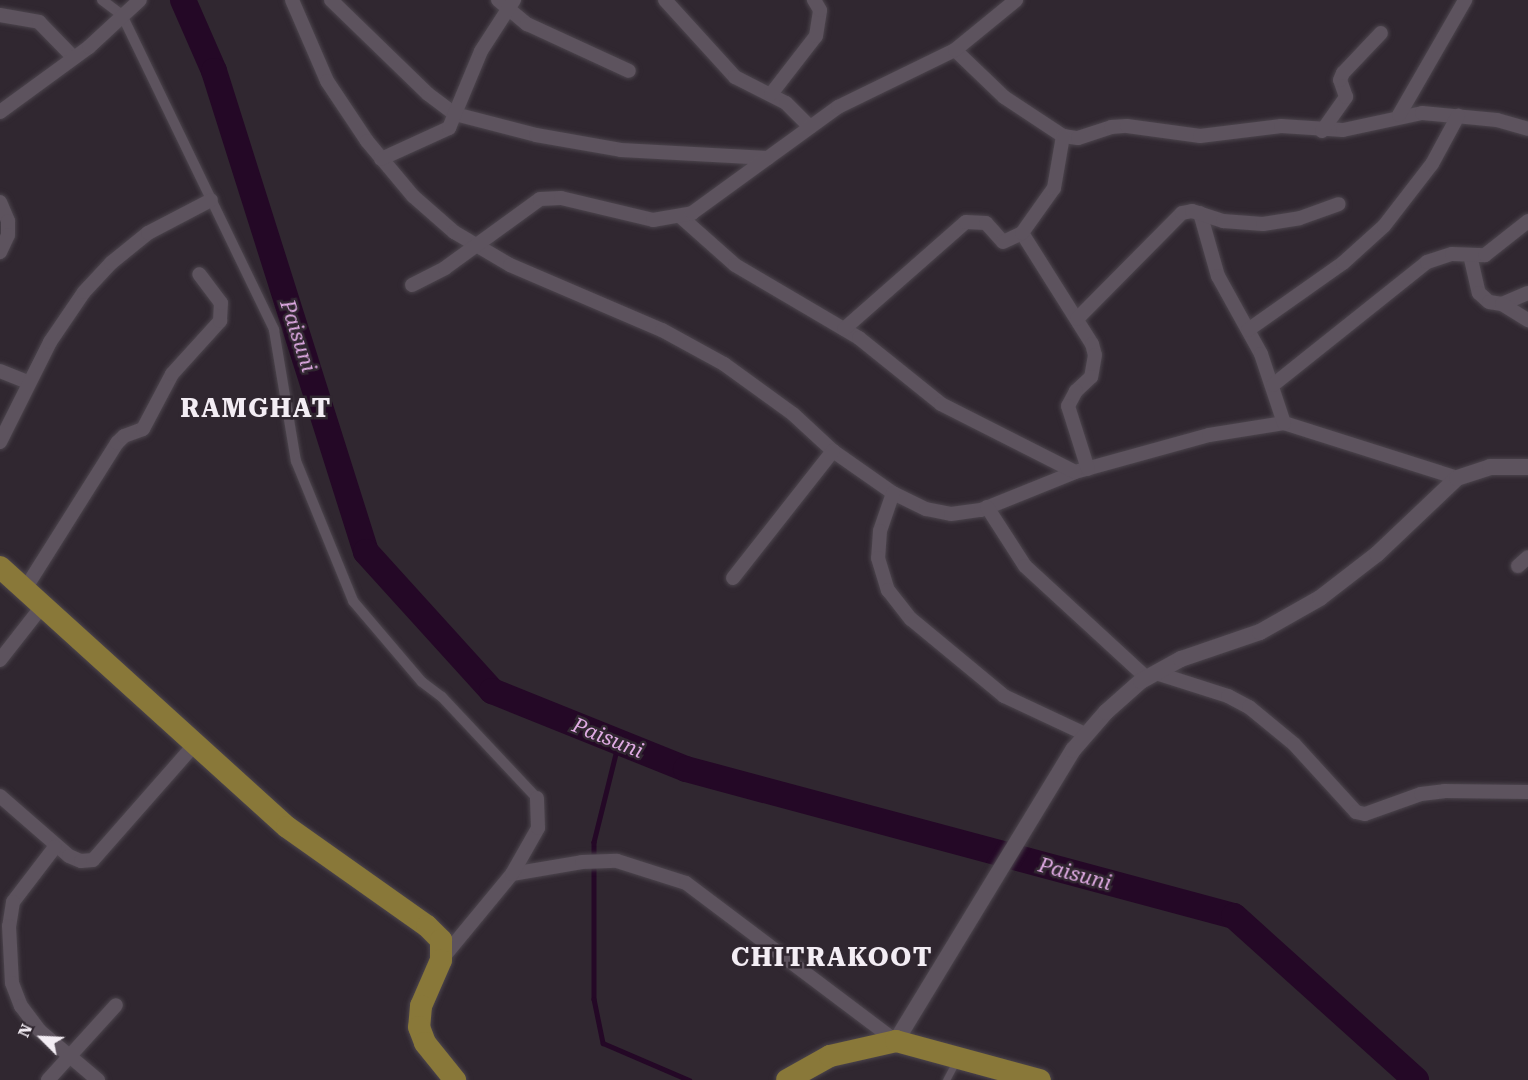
<!DOCTYPE html>
<style>
body{margin:0}
#map{position:relative;width:1528px;height:1080px;overflow:hidden;background:#302730;font-family:"Roboto Serif",serif}
div>[style]{position:absolute}
[style*='--x']{left:calc(var(--x)*1px);top:calc(var(--y)*1px);width:calc(var(--w)*1px);rotate:calc(var(--a)*1deg)}
.stream>*{height:4.5px;margin:-2.25px;padding:0 2.25px;transform-origin:2.25px;border-radius:2.25px;background:#240826}
.river>*{height:26px;margin:-13px;padding:0 13px;transform-origin:13px;border-radius:13px;background:#240826}
.roads{filter:drop-shadow(0 0 2px #4c454d) drop-shadow(0 0 2px #4c454d)}
.service>*{height:7px;margin:-3.5px;padding:0 3.5px;transform-origin:3.5px;border-radius:3.5px;background:#5d535e}
.pedestrian>*{height:10px;margin:-5px;padding:0 5px;transform-origin:5px;border-radius:5px;background:#5d535e}
.minor>*{height:14px;margin:-7px;padding:0 7px;transform-origin:7px;border-radius:7px;background:#5d535e}
.tertiary>*{height:16px;margin:-8px;padding:0 8px;transform-origin:8px;border-radius:8px;background:#5d535e}
.trunk>*{height:22px;margin:-11px;padding:0 11px;transform-origin:11px;border-radius:11px;background:#897839}
span{translate:-50% -50%;white-space:nowrap;text-align:center;line-height:1.15;-webkit-text-stroke:5px #302730;paint-order:stroke}
.water-label{font-size:21px;color:#e0abe4;font-style:italic}
.district-label{font-size:26px;color:#f3edf4;font-weight:700;letter-spacing:1.5px}
.north{position:absolute;left:12px;top:1008px;width:60px;height:60px;-webkit-text-stroke:4px #302730;paint-order:stroke;rotate:294deg;font-size:16px;font-weight:700;line-height:24px;text-align:center;color:#f3edf4}
.north::after{content:'';display:block;margin:auto;width:21px;height:27px;background:#f3edf4;clip-path:polygon(50% 0,100% 100%,50% 72%,0 100%)}
</style>
<div id="map">
<div class="stream">
<div style="--x:619;--y:742;--w:103;--a:104"></div>
<div style="--x:594;--y:842;--w:157;--a:90"></div>
<div style="--x:594;--y:999;--w:45;--a:78.4"></div>
<div style="--x:603;--y:1043;--w:94;--a:23.3"></div>
</div>
<div class="river">
<div style="--x:183;--y:0;--w:77;--a:66.4"></div>
<div style="--x:214;--y:71;--w:504;--a:72.46"></div>
<div style="--x:366;--y:552;--w:188;--a:47.8"></div>
<div style="--x:492;--y:691;--w:209;--a:21.9"></div>
<div style="--x:686;--y:769;--w:567;--a:15.02"></div>
<div style="--x:1234;--y:916;--w:245;--a:42"></div>
</div>
<div class="roads">
<div class="service">
<div style="--x:946;--y:1080;--w:21;--a:-62"></div>
</div>
<div class="pedestrian">
<div style="--x:102;--y:0;--w:25;--a:37"></div>
<div style="--x:122;--y:15;--w:350;--a:64.2"></div>
<div style="--x:274;--y:330;--w:133;--a:80.5"></div>
<div style="--x:296;--y:461;--w:151;--a:67.8"></div>
<div style="--x:353;--y:601;--w:106;--a:49.6"></div>
<div style="--x:422;--y:682;--w:25;--a:37"></div>
<div style="--x:442;--y:697;--w:139;--a:46.8"></div>
</div>
<div class="minor">
<div style="--x:292;--y:0;--w:88;--a:66.6"></div>
<div style="--x:327;--y:81;--w:72;--a:56.3"></div>
<div style="--x:367;--y:141;--w:72;--a:50.1"></div>
<div style="--x:413;--y:196;--w:55;--a:41.3"></div>
<div style="--x:454;--y:232;--w:65;--a:30.5"></div>
<div style="--x:510;--y:265;--w:165;--a:23.2"></div>
<div style="--x:662;--y:330;--w:71;--a:28.7"></div>
<div style="--x:724;--y:364;--w:85;--a:35.9"></div>
<div style="--x:793;--y:414;--w:54;--a:42.8"></div>
<div style="--x:833;--y:451;--w:73;--a:35"></div>
<div style="--x:893;--y:493;--w:37;--a:26"></div>
<div style="--x:926;--y:509;--w:25;--a:11"></div>
<div style="--x:951;--y:514;--w:30;--a:-8"></div>
<div style="--x:981;--y:510;--w:101;--a:-22"></div>
<div style="--x:1075;--y:472;--w:139;--a:-15.4"></div>
<div style="--x:1209;--y:435;--w:76;--a:-9.1"></div>
<div style="--x:1284;--y:423;--w:182;--a:17.6"></div>
<div style="--x:331;--y:0;--w:135;--a:44.1"></div>
<div style="--x:428;--y:94;--w:34;--a:37"></div>
<div style="--x:455;--y:114;--w:84;--a:14.5"></div>
<div style="--x:536;--y:135;--w:86;--a:10"></div>
<div style="--x:621;--y:150;--w:147;--a:3.1"></div>
<div style="--x:498;--y:0;--w:38;--a:40"></div>
<div style="--x:527;--y:24;--w:112;--a:24.7"></div>
<div style="--x:665;--y:0;--w:104;--a:47.7"></div>
<div style="--x:735;--y:77;--w:57;--a:27"></div>
<div style="--x:786;--y:103;--w:34;--a:45"></div>
<div style="--x:0;--y:15;--w:40;--a:10"></div>
<div style="--x:39;--y:22;--w:50;--a:45.8"></div>
<div style="--x:955;--y:50;--w:68;--a:43.8"></div>
<div style="--x:1004;--y:97;--w:71;--a:33.5"></div>
<div style="--x:1063;--y:136;--w:15;--a:8"></div>
<div style="--x:1078;--y:138;--w:35;--a:-18"></div>
<div style="--x:1111;--y:127;--w:16;--a:-4"></div>
<div style="--x:1127;--y:126;--w:74;--a:7.8"></div>
<div style="--x:1200;--y:136;--w:82;--a:-7"></div>
<div style="--x:1281;--y:126;--w:62;--a:3.7"></div>
<div style="--x:1343;--y:130;--w:81;--a:-12.1"></div>
<div style="--x:1422;--y:113;--w:75;--a:5.3"></div>
<div style="--x:1497;--y:120;--w:32;--a:16"></div>
<div style="--x:771;--y:94;--w:73;--a:-52.2"></div>
<div style="--x:816;--y:36;--w:26;--a:-81"></div>
<div style="--x:820;--y:10;--w:12;--a:-121"></div>
<div style="--x:0;--y:112;--w:110;--a:-36.1"></div>
<div style="--x:89;--y:47;--w:69;--a:-42.7"></div>
<div style="--x:1399;--y:115;--w:133;--a:-60.1"></div>
<div style="--x:1322;--y:131;--w:42;--a:-54.8"></div>
<div style="--x:1346;--y:97;--w:18;--a:-109"></div>
<div style="--x:1340;--y:80;--w:8;--a:-67"></div>
<div style="--x:1343;--y:73;--w:55;--a:-46.5"></div>
<div style="--x:381;--y:159;--w:75;--a:-24.5"></div>
<div style="--x:449;--y:128;--w:83;--a:-67.4"></div>
<div style="--x:481;--y:51;--w:61;--a:-57.1"></div>
<div style="--x:0;--y:202;--w:21;--a:67"></div>
<div style="--x:8;--y:221;--w:14;--a:90"></div>
<div style="--x:8;--y:235;--w:19;--a:115"></div>
<div style="--x:1200;--y:213;--w:66;--a:74.1"></div>
<div style="--x:1218;--y:276;--w:89;--a:61.1"></div>
<div style="--x:1261;--y:354;--w:73;--a:71.6"></div>
<div style="--x:681;--y:217;--w:72;--a:41.6"></div>
<div style="--x:735;--y:265;--w:144;--a:30.5"></div>
<div style="--x:859;--y:338;--w:105;--a:38.8"></div>
<div style="--x:941;--y:404;--w:150;--a:26.9"></div>
<div style="--x:1022;--y:233;--w:131;--a:57.8"></div>
<div style="--x:1092;--y:344;--w:11;--a:75"></div>
<div style="--x:1095;--y:355;--w:22;--a:100"></div>
<div style="--x:1091;--y:377;--w:21;--a:137"></div>
<div style="--x:1076;--y:391;--w:17;--a:118"></div>
<div style="--x:1068;--y:406;--w:66;--a:72.4"></div>
<div style="--x:1470;--y:255;--w:39;--a:77"></div>
<div style="--x:1479;--y:293;--w:13;--a:42"></div>
<div style="--x:1489;--y:302;--w:13;--a:9"></div>
<div style="--x:1502;--y:304;--w:28;--a:-23"></div>
<div style="--x:412;--y:285;--w:37;--a:-27"></div>
<div style="--x:445;--y:268;--w:117;--a:-36"></div>
<div style="--x:540;--y:199;--w:21;--a:-3"></div>
<div style="--x:561;--y:198;--w:95;--a:13.4"></div>
<div style="--x:653;--y:220;--w:40;--a:-10"></div>
<div style="--x:692;--y:213;--w:180;--a:-36"></div>
<div style="--x:838;--y:107;--w:130;--a:-26"></div>
<div style="--x:955;--y:50;--w:79;--a:-39.3"></div>
<div style="--x:1502;--y:304;--w:31;--a:32"></div>
<div style="--x:1077;--y:319;--w:149;--a:-45.3"></div>
<div style="--x:1182;--y:213;--w:10;--a:-11"></div>
<div style="--x:1192;--y:211;--w:33;--a:18"></div>
<div style="--x:1223;--y:221;--w:40;--a:4.3"></div>
<div style="--x:1263;--y:224;--w:37;--a:-9"></div>
<div style="--x:1300;--y:218;--w:41;--a:-19.7"></div>
<div style="--x:844;--y:329;--w:162;--a:-41.3"></div>
<div style="--x:966;--y:222;--w:20;--a:3"></div>
<div style="--x:986;--y:223;--w:25;--a:48"></div>
<div style="--x:1003;--y:242;--w:21;--a:-25"></div>
<div style="--x:1022;--y:233;--w:55;--a:-54.6"></div>
<div style="--x:1054;--y:188;--w:53;--a:-80.2"></div>
<div style="--x:1248;--y:330;--w:116;--a:-35.2"></div>
<div style="--x:1343;--y:263;--w:55;--a:-42.1"></div>
<div style="--x:1384;--y:226;--w:78;--a:-52.3"></div>
<div style="--x:1432;--y:164;--w:55;--a:-61.6"></div>
<div style="--x:0;--y:371;--w:31;--a:22"></div>
<div style="--x:1273;--y:385;--w:197;--a:-38.6"></div>
<div style="--x:1427;--y:262;--w:26;--a:-18"></div>
<div style="--x:1452;--y:254;--w:33;--a:2"></div>
<div style="--x:1485;--y:255;--w:55;--a:-38.3"></div>
<div style="--x:0;--y:442;--w:112;--a:-63.4"></div>
<div style="--x:50;--y:342;--w:60;--a:-55.8"></div>
<div style="--x:84;--y:292;--w:40;--a:-47"></div>
<div style="--x:111;--y:263;--w:48;--a:-39"></div>
<div style="--x:148;--y:233;--w:71;--a:-27.6"></div>
<div style="--x:893;--y:493;--w:40;--a:108.9"></div>
<div style="--x:880;--y:531;--w:27;--a:94"></div>
<div style="--x:878;--y:558;--w:34;--a:73"></div>
<div style="--x:888;--y:590;--w:37;--a:52"></div>
<div style="--x:911;--y:619;--w:121;--a:39.6"></div>
<div style="--x:1004;--y:696;--w:89;--a:25.1"></div>
<div style="--x:987;--y:507;--w:70;--a:57.2"></div>
<div style="--x:1025;--y:566;--w:166;--a:42.6"></div>
<div style="--x:1518;--y:566;--w:13;--a:-42"></div>
<div style="--x:733;--y:578;--w:162;--a:-51.8"></div>
<div style="--x:25;--y:589;--w:173;--a:-57.8"></div>
<div style="--x:117;--y:443;--w:10;--a:-45"></div>
<div style="--x:124;--y:436;--w:20;--a:-20"></div>
<div style="--x:143;--y:429;--w:62;--a:-62.2"></div>
<div style="--x:172;--y:374;--w:72;--a:-47.8"></div>
<div style="--x:220;--y:321;--w:18;--a:-87"></div>
<div style="--x:221;--y:303;--w:36;--a:-127"></div>
<div style="--x:0;--y:660;--w:70;--a:-52"></div>
<div style="--x:1156;--y:673;--w:76;--a:17.7"></div>
<div style="--x:1228;--y:696;--w:24;--a:28"></div>
<div style="--x:1249;--y:707;--w:58;--a:39.4"></div>
<div style="--x:1294;--y:744;--w:92;--a:47.6"></div>
<div style="--x:1356;--y:812;--w:9;--a:13"></div>
<div style="--x:1365;--y:814;--w:59;--a:-19.7"></div>
<div style="--x:1421;--y:794;--w:23;--a:-7"></div>
<div style="--x:1444;--y:791;--w:84;--a:0.7"></div>
<div style="--x:0;--y:796;--w:91;--a:41"></div>
<div style="--x:69;--y:856;--w:13;--a:23"></div>
<div style="--x:81;--y:861;--w:12;--a:-5"></div>
<div style="--x:93;--y:860;--w:152;--a:-48.7"></div>
<div style="--x:55;--y:847;--w:69;--a:127.4"></div>
<div style="--x:13;--y:902;--w:24;--a:99"></div>
<div style="--x:9;--y:926;--w:57;--a:87"></div>
<div style="--x:12;--y:983;--w:25;--a:69"></div>
<div style="--x:21;--y:1006;--w:31;--a:53"></div>
<div style="--x:40;--y:1031;--w:76;--a:40.2"></div>
<div style="--x:512;--y:874;--w:71;--a:-9.7"></div>
<div style="--x:582;--y:862;--w:35;--a:-2"></div>
<div style="--x:617;--y:861;--w:72;--a:17.7"></div>
<div style="--x:686;--y:883;--w:263;--a:37"></div>
<div style="--x:441;--y:960;--w:112;--a:-50.5"></div>
<div style="--x:512;--y:874;--w:53;--a:-60.5"></div>
<div style="--x:538;--y:828;--w:30;--a:-92"></div>
<div style="--x:48;--y:1080;--w:101;--a:-47.8"></div>
</div>
<div class="tertiary">
<div style="--x:896;--y:1041;--w:341;--a:-58.7"></div>
<div style="--x:1073;--y:750;--w:50;--a:-49"></div>
<div style="--x:1106;--y:712;--w:47;--a:-41.5"></div>
<div style="--x:1141;--y:681;--w:46;--a:-28.8"></div>
<div style="--x:1181;--y:659;--w:83;--a:-18.9"></div>
<div style="--x:1260;--y:632;--w:69;--a:-29.5"></div>
<div style="--x:1320;--y:598;--w:72;--a:-37.7"></div>
<div style="--x:1377;--y:554;--w:110;--a:-43.5"></div>
<div style="--x:1457;--y:478;--w:35;--a:-18"></div>
<div style="--x:1490;--y:467;--w:38;--a:0"></div>
</div>
<div class="trunk">
<div style="--x:0;--y:567;--w:387;--a:42.2"></div>
<div style="--x:287;--y:827;--w:171;--a:35.3"></div>
<div style="--x:427;--y:926;--w:20;--a:45"></div>
<div style="--x:441;--y:940;--w:20;--a:90"></div>
<div style="--x:441;--y:960;--w:50;--a:113.5"></div>
<div style="--x:421;--y:1006;--w:21;--a:95"></div>
<div style="--x:419;--y:1027;--w:17;--a:69"></div>
<div style="--x:425;--y:1043;--w:48;--a:51"></div>
<div style="--x:787;--y:1080;--w:49;--a:-29.2"></div>
<div style="--x:830;--y:1056;--w:68;--a:-12.8"></div>
<div style="--x:896;--y:1041;--w:149;--a:15.2"></div>
</div>
</div>
<div class="water-label">
<span style="left:298px;top:336px;rotate:72deg">Paisuni</span>
<span style="left:608px;top:738px;rotate:22deg">Paisuni</span>
<span style="left:1075px;top:874px;rotate:15deg">Paisuni</span>
</div>
<div class="district-label">
<span style="left:256px;top:409px">RAMGHAT</span>
<span style="left:832px;top:958px">CHITRAKOOT</span>
</div>
<div class="north">N</div>
</div>
